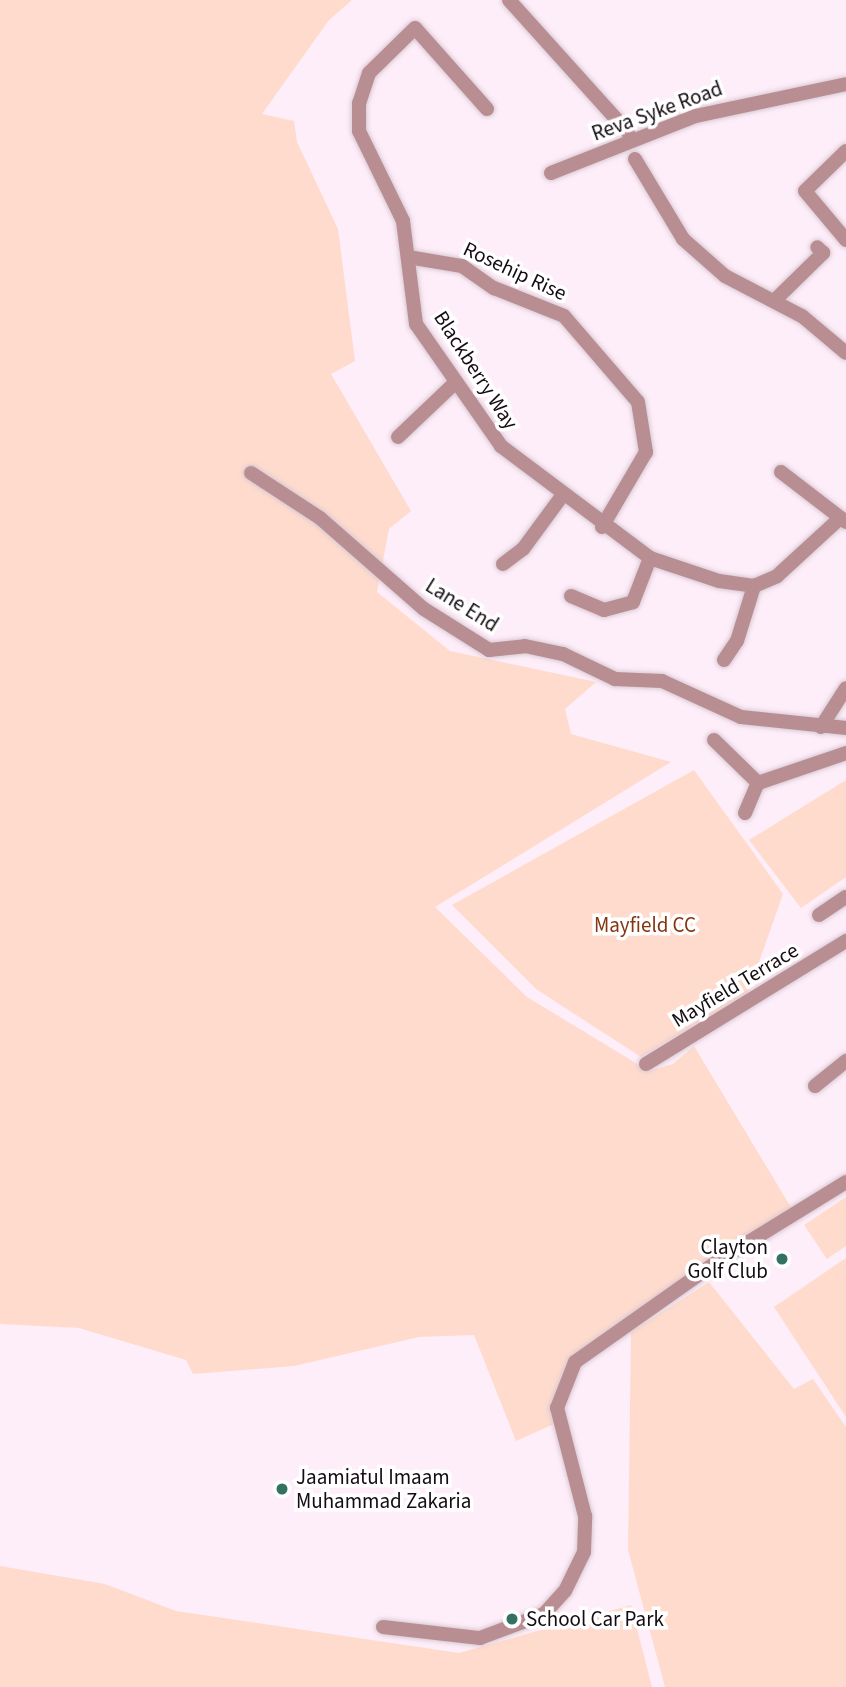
<!DOCTYPE html>
<style>
body{margin:0}
#map{position:relative;width:846px;height:1687px;overflow:hidden;background:#feeef9;font-family:"Source Sans 3",sans-serif}
div>[style]{position:absolute}
[style*='--x']{left:calc(var(--x)*1px);top:calc(var(--y)*1px);width:calc(var(--w)*1px);rotate:calc(var(--a)*1deg)}
.green>*{inset:0;background:#ffdbcd}
.roads{filter:drop-shadow(0 0 2px #d9cad4) drop-shadow(0 0 2px #d9cad4)}
.minor>*{height:14px;margin:-7px;padding:0 7px;transform-origin:7px;border-radius:7px;background:#b98e93}
.dots>*{width:19px;height:19px;translate:-50% -50%;box-sizing:border-box;border:4px solid #fff;border-radius:50%}
span{translate:-50% -50%;white-space:nowrap;text-align:center;line-height:1.15;-webkit-text-stroke:7px #fff;paint-order:stroke}
.street-label{font-size:21px;color:#140c12}
.park-label{font-size:21px;color:#853611}
.poi-label{font-size:21px;color:#140c12}
.right{translate:-100% -50%;text-align:right}
.left{translate:0 -50%;text-align:left}
</style>
<div id="map">
<div class="green">
<div style="clip-path:polygon(0 0,352px 0,329px 20px,262px 114px,294px 121px,297px 142px,338px 229px,355px 361px,331px 374px,411px 511px,389px 529px,377px 592px,450px 651px,596px 682px,565px 709px,571px 734px,671px 762px,435px 907px,527px 997px,649px 1071px,673px 1064px,694px 1046px,792px 1209px,588px 1348px,554px 1424px,516px 1441px,474px 1335px,419px 1337px,294px 1366px,193px 1374px,186px 1360px,79px 1328px,0 1324px)"></div>
<div style="clip-path:polygon(694px 770px,783px 894px,748px 993px,641px 1057px,536px 989px,452px 905px)"></div>
<div style="clip-path:polygon(846px 780px,846px 877px,801px 908px,749px 840px)"></div>
<div style="clip-path:polygon(846px 1197px,846px 1246px,827px 1259px,804px 1225px)"></div>
<div style="clip-path:polygon(846px 1258px,846px 1417px,774px 1307px)"></div>
<div style="clip-path:polygon(709px 1282px,794px 1389px,813px 1379px,846px 1427px,846px 1687px,665px 1687px,628px 1550px,631px 1332px)"></div>
<div style="clip-path:polygon(0 1566px,105px 1584px,176px 1611px,459px 1653px,631px 1605px,652px 1687px,0 1687px)"></div>
</div>
<div class="roads">
<div class="minor">
<div style="--x:509;--y:0;--w:178;--a:48"></div>
<div style="--x:487;--y:109;--w:108;--a:-131.6"></div>
<div style="--x:415;--y:28;--w:64;--a:135.6"></div>
<div style="--x:369;--y:73;--w:32;--a:108"></div>
<div style="--x:359;--y:103;--w:28;--a:90"></div>
<div style="--x:359;--y:131;--w:100;--a:63.9"></div>
<div style="--x:403;--y:221;--w:104;--a:82.8"></div>
<div style="--x:416;--y:324;--w:149;--a:55.1"></div>
<div style="--x:501;--y:446;--w:186;--a:36.9"></div>
<div style="--x:650;--y:558;--w:73;--a:18.4"></div>
<div style="--x:719;--y:581;--w:35;--a:8"></div>
<div style="--x:754;--y:586;--w:25;--a:-23"></div>
<div style="--x:777;--y:576;--w:86;--a:-42.6"></div>
<div style="--x:846;--y:151;--w:57;--a:135.7"></div>
<div style="--x:805;--y:191;--w:64;--a:50.1"></div>
<div style="--x:635;--y:159;--w:93;--a:59"></div>
<div style="--x:683;--y:239;--w:56;--a:41.4"></div>
<div style="--x:725;--y:276;--w:87;--a:27.5"></div>
<div style="--x:802;--y:316;--w:57;--a:40.1"></div>
<div style="--x:551;--y:173;--w:156;--a:-21.5"></div>
<div style="--x:696;--y:116;--w:153;--a:-12"></div>
<div style="--x:408;--y:257;--w:55;--a:9.5"></div>
<div style="--x:462;--y:266;--w:39;--a:35"></div>
<div style="--x:494;--y:288;--w:75;--a:21.8"></div>
<div style="--x:564;--y:316;--w:113;--a:49.3"></div>
<div style="--x:638;--y:402;--w:51;--a:80.9"></div>
<div style="--x:646;--y:452;--w:87;--a:120.4"></div>
<div style="--x:774;--y:301;--w:69;--a:-44.4"></div>
<div style="--x:823;--y:253;--w:8;--a:-135"></div>
<div style="--x:398;--y:437;--w:80;--a:-43.5"></div>
<div style="--x:781;--y:472;--w:82;--a:37.6"></div>
<div style="--x:251;--y:473;--w:82;--a:33.1"></div>
<div style="--x:320;--y:518;--w:138;--a:41.2"></div>
<div style="--x:424;--y:609;--w:77;--a:32.2"></div>
<div style="--x:489;--y:650;--w:36;--a:-6"></div>
<div style="--x:525;--y:646;--w:39;--a:12"></div>
<div style="--x:563;--y:654;--w:58;--a:25.7"></div>
<div style="--x:615;--y:679;--w:47;--a:2.4"></div>
<div style="--x:662;--y:681;--w:87;--a:24.5"></div>
<div style="--x:741;--y:717;--w:106;--a:6"></div>
<div style="--x:503;--y:564;--w:25;--a:-37"></div>
<div style="--x:523;--y:549;--w:66;--a:-53.7"></div>
<div style="--x:571;--y:596;--w:36;--a:23"></div>
<div style="--x:604;--y:610;--w:30;--a:-15"></div>
<div style="--x:633;--y:602;--w:47;--a:-68.9"></div>
<div style="--x:724;--y:660;--w:23;--a:-56"></div>
<div style="--x:737;--y:641;--w:58;--a:-72.8"></div>
<div style="--x:821;--y:727;--w:46;--a:-57.3"></div>
<div style="--x:714;--y:740;--w:62;--a:44.3"></div>
<div style="--x:758;--y:783;--w:93;--a:-18.8"></div>
<div style="--x:745;--y:813;--w:33;--a:-67"></div>
<div style="--x:819;--y:915;--w:32;--a:-34"></div>
<div style="--x:646;--y:1064;--w:235;--a:-31.6"></div>
<div style="--x:815;--y:1086;--w:40;--a:-39"></div>
<div style="--x:383;--y:1627;--w:98;--a:6.5"></div>
<div style="--x:480;--y:1638;--w:68;--a:-20.6"></div>
<div style="--x:544;--y:1614;--w:31;--a:-48"></div>
<div style="--x:565;--y:1591;--w:43;--a:-64"></div>
<div style="--x:584;--y:1552;--w:36;--a:-88"></div>
<div style="--x:585;--y:1516;--w:112;--a:-104.5"></div>
<div style="--x:557;--y:1408;--w:49;--a:-68.6"></div>
<div style="--x:575;--y:1362;--w:179;--a:-35.2"></div>
<div style="--x:721;--y:1259;--w:147;--a:-31.6"></div>
</div>
</div>
<div class="dots">
<div style="left:782px;top:1259px;background:#337261"></div>
<div style="left:282px;top:1489px;background:#337261"></div>
<div style="left:512px;top:1619px;background:#337261"></div>
</div>
<div class="street-label">
<span style="left:657px;top:111px;rotate:-20deg">Reva Syke Road</span>
<span style="left:515px;top:271px;rotate:25deg">Rosehip Rise</span>
<span style="left:476px;top:370px;rotate:57deg">Blackberry Way</span>
<span style="left:462px;top:605px;rotate:32deg">Lane End</span>
<span style="left:735px;top:985px;rotate:-31deg">Mayfield Terrace</span>
</div>
<div class="park-label">
<span style="left:645px;top:925px">Mayfield CC</span>
</div>
<div class="poi-label">
<span class="right" style="left:768px;top:1259px">Clayton<br>Golf Club</span>
<span class="left" style="left:296px;top:1489px">Jaamiatul Imaam<br>Muhammad Zakaria</span>
<span class="left" style="left:526px;top:1619px">School Car Park</span>
</div>
</div>
